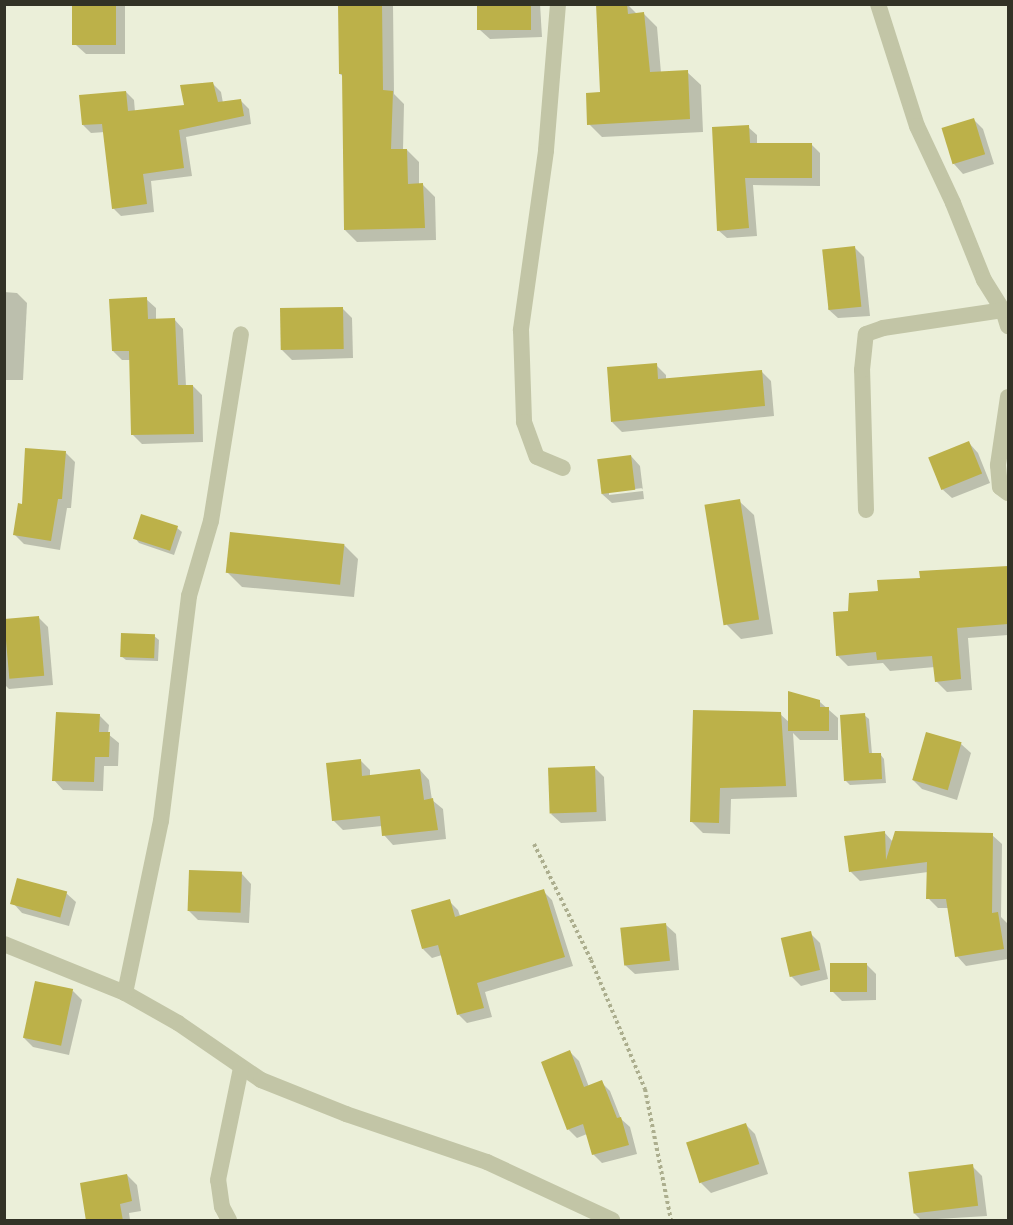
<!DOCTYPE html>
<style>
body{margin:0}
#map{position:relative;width:1013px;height:1225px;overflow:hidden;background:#ebefd9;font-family:Helvetica,sans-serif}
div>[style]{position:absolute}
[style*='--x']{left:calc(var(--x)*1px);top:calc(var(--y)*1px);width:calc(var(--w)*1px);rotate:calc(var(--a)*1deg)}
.shadow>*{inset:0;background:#0003}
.building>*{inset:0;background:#bcb149;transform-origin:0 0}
.path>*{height:4px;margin-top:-2px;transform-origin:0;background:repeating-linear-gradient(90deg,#acae8e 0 3px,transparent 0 6px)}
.minor>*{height:16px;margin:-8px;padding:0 8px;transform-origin:8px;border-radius:8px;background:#c2c5a6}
span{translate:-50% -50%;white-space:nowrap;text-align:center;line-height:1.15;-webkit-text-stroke:6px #f3f7e4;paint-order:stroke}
.frame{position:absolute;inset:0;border:6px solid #323226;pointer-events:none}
</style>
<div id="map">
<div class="shadow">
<div style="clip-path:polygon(73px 4px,125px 4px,125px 54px,86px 54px,76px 45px)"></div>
<div style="clip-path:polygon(339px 4px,393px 4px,394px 94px,404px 104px,403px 150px,407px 150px,419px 162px,419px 185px,423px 185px,435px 197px,436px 240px,357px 242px,345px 230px,344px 77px,340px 74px)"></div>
<div style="clip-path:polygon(479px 4px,540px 4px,542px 37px,490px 39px,480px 30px)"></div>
<div style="clip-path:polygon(613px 4px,627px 4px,637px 14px,644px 14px,657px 27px,661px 73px,687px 72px,701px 85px,703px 132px,602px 137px,589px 124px,601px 93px)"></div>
<div style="clip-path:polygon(213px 84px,221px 92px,223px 103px,241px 101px,249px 109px,251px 124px,186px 137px,192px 176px,151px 181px,154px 212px,121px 216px,113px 208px,105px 132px,91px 133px,83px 125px,126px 92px,134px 100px,135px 112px,186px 106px)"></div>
<div style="clip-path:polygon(974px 120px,983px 129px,994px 164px,963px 174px,954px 164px)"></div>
<div style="clip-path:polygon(748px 127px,757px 135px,757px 145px,811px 144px,820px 153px,820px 186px,753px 185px,757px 236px,727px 238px,718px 230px)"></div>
<div style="clip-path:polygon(854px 247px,864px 257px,870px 316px,838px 318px,828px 309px)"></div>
<div style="clip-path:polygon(4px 292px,17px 293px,27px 303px,23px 380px,4px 380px)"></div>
<div style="clip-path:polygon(146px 299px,156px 308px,156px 320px,174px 319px,183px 329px,186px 386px,193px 386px,202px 395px,203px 442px,142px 444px,132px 434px,131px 360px,122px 360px,113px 351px)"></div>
<div style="clip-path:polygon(342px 308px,352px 318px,353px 358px,292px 360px,282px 350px)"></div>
<div style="clip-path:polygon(656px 365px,666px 375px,666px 380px,761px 371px,771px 381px,774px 416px,622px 432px,612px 422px)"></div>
<div style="clip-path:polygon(969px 443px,978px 453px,990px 483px,952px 498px,942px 489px)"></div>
<div style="clip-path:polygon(65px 452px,75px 462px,71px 508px,67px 508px,60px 550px,24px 544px,14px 534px,23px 506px)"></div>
<div style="clip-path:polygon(evenodd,631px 456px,640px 466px,644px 499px,612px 503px,602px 494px,631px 456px,643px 488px,643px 491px,609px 495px,609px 492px,643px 488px)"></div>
<div style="clip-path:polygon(739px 501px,754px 515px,773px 634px,741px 639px,727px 625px)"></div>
<div style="clip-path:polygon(177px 528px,182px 532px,174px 555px,139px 543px,135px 538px)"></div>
<div style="clip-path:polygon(343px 544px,358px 559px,354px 597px,242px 587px,228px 573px)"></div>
<div style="clip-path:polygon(1008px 567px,1008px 635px,968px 638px,972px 690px,947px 692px,936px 681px,935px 667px,890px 671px,883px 663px,848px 666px,837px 655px,850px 612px,880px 593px,922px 579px,921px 573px)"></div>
<div style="clip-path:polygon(38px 617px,48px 627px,53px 685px,9px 689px,4px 684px,4px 620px)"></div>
<div style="clip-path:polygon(154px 636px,159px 640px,158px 661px,126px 660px,121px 656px)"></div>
<div style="clip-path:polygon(820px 702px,838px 718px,838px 740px,800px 740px,793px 733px,797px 797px,731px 799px,730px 834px,703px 833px,691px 821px,780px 714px,790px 723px)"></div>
<div style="clip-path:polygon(99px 715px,109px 725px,108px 734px,119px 743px,118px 766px,104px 766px,103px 791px,63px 790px,54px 780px)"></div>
<div style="clip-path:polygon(864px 715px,869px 719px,872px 754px,880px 754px,884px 759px,886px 783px,850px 785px,845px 780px)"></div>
<div style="clip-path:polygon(961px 744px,971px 753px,957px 800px,922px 789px,913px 780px)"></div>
<div style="clip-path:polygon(360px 760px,370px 770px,370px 776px,420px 770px,429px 780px,432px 800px,443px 809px,446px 839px,393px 845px,384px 835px,382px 826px,343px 830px,333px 820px)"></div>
<div style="clip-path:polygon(594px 767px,604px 777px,606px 821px,561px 823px,551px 814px)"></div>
<div style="clip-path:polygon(884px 832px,893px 842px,992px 835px,1002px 844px,1001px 917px,1007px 923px,1008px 959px,966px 966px,957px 956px,949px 908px,938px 908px,928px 898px,928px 872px,860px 881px,850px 871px)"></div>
<div style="clip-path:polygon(242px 874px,251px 884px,249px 923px,198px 920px,188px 910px)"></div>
<div style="clip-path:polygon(543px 891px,552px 900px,573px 966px,485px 992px,492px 1017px,467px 1023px,458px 1014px,442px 955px,432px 958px,423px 949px,449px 901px,458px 910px,460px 916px)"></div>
<div style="clip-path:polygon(66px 893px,76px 902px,69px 926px,22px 913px,13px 903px)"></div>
<div style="clip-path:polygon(666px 925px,676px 934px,679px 970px,635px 974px,625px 965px)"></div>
<div style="clip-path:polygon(810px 933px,820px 943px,828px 979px,801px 986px,791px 976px)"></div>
<div style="clip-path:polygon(866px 964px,876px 974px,876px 1000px,842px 1001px,832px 991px)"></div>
<div style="clip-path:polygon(73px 991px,82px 1000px,69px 1055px,33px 1047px,24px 1038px)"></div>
<div style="clip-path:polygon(570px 1052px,579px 1061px,589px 1087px,601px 1082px,610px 1091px,621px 1119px,630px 1127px,637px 1154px,602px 1163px,593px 1154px,587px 1134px,577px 1138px,568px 1129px)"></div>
<div style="clip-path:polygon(746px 1125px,755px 1134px,768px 1174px,711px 1193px,701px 1183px)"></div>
<div style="clip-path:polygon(972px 1166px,982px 1176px,987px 1216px,921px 1220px,914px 1213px)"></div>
<div style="clip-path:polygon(127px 1175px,137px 1185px,141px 1211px,129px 1213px,130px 1220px,88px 1220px)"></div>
</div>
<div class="building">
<div style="left:72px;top:4px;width:44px;height:41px"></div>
<div style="clip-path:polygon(338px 4px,382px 4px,383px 90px,393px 91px,391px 149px,407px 149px,408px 184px,423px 183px,425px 228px,344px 230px,342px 74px,339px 74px)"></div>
<div style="left:477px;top:4px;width:54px;height:26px"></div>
<div style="clip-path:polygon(596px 4px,627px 4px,628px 14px,644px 12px,650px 72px,688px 70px,690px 119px,587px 125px,586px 93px,600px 92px)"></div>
<div style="clip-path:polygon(213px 82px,218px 102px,241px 99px,244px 116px,179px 130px,184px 168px,143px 174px,147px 204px,112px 209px,102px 124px,82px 125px,79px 95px,126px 91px,128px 111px,184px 105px,180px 85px)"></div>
<div style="left:974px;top:118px;width:38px;height:34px;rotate:73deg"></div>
<div style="clip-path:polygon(749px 125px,750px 143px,812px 143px,812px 178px,745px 178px,749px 228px,717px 231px,712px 127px)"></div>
<div style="left:855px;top:246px;width:61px;height:33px;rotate:84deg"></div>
<div style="clip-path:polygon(147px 297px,148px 319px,175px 318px,178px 385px,193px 385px,194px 434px,131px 435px,129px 351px,112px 351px,109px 299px)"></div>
<div style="left:343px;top:307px;width:42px;height:63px;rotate:89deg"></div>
<div style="clip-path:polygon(657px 363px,658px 379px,762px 370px,765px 406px,611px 422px,607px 367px)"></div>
<div style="left:969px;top:441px;width:35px;height:44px;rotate:68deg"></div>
<div style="clip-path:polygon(25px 448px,66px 451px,62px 499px,58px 499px,51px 541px,13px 535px,18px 503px,22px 504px)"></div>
<div style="left:631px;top:455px;width:35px;height:34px;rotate:83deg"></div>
<div style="left:740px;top:499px;width:122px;height:36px;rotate:81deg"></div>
<div style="left:141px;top:514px;width:39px;height:26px;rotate:18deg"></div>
<div style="left:230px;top:532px;width:115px;height:41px;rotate:6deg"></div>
<div style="clip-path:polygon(1008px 566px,1008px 624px,957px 628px,961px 679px,935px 682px,932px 656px,877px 660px,876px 652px,836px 656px,833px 612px,848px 611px,849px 593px,878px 591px,877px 580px,920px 578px,919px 571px)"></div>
<div style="left:39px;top:616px;width:60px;height:35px;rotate:85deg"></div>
<div style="left:121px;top:633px;width:34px;height:24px;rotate:2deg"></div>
<div style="clip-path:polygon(788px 691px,820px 700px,820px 707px,829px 707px,829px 731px,788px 731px)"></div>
<div style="clip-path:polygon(693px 710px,781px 712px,786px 786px,720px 788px,719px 823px,690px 822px)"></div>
<div style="clip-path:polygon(56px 712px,100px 714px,99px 732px,110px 732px,109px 757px,95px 757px,94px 782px,52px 781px)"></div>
<div style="clip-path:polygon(865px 713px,869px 753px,881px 753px,882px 779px,844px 781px,840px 715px)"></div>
<div style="left:926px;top:732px;width:37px;height:50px;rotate:16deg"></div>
<div style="clip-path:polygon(361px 759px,362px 776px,420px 769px,424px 800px,433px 798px,438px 830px,382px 836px,380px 816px,332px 821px,326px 763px)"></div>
<div style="left:595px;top:766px;width:46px;height:47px;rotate:88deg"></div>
<div style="clip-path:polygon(885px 831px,886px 860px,895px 831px,993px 833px,992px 913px,998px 912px,1004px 949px,955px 957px,946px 899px,926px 899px,927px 862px,849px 872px,844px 836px)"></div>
<div style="left:189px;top:870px;width:53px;height:41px;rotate:2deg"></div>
<div style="left:17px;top:878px;width:52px;height:27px;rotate:15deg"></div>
<div style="clip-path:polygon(544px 889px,565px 957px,477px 983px,484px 1008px,457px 1015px,438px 945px,422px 949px,411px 910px,450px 899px,455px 917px)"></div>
<div style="left:666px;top:923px;width:38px;height:46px;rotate:84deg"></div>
<div style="left:811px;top:931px;width:40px;height:31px;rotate:77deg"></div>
<div style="left:830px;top:963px;width:37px;height:29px"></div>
<div style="left:35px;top:981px;width:39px;height:58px;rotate:12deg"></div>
<div style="clip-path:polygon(570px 1050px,584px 1087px,602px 1080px,617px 1118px,621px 1117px,629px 1145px,592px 1155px,583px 1124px,567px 1130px,541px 1062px)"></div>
<div style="left:746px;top:1123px;width:43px;height:63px;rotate:72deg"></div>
<div style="left:973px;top:1164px;width:42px;height:65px;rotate:83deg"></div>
<div style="clip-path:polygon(127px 1174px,132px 1201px,120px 1204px,123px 1221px,86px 1221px,80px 1183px)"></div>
</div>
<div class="path">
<div style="--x:534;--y:844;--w:129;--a:63.8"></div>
<div style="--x:591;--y:960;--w:140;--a:67.3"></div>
<div style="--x:645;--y:1089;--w:134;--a:78.8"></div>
</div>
<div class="minor">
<div style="--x:558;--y:4;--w:147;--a:94.7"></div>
<div style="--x:546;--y:151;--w:181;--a:98"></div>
<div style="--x:521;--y:330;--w:92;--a:88.1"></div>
<div style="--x:524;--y:422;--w:37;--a:70"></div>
<div style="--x:537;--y:457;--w:28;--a:23"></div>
<div style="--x:878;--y:4;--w:128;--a:72.3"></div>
<div style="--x:917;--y:126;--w:85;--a:64.9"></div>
<div style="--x:953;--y:203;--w:83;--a:68.1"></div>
<div style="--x:984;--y:280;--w:36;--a:58"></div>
<div style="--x:1003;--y:310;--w:17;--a:73"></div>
<div style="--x:1008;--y:397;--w:69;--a:98.4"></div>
<div style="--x:998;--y:465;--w:22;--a:85"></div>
<div style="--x:1000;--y:487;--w:10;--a:37"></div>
<div style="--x:866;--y:510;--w:140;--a:-91.6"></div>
<div style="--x:862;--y:370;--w:36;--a:-84"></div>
<div style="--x:866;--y:334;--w:18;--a:-19"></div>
<div style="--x:883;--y:328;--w:121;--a:-8.5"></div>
<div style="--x:4;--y:944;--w:131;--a:22"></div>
<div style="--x:125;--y:993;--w:61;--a:29.5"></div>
<div style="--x:178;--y:1023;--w:101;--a:34.5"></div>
<div style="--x:261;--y:1080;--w:92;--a:21.8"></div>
<div style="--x:346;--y:1114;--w:149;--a:18.8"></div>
<div style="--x:487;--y:1162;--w:138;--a:24.9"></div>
<div style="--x:125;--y:993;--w:176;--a:-78.2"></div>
<div style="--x:161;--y:821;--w:227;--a:-82.9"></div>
<div style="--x:189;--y:596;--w:78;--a:-73.7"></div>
<div style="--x:211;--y:521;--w:189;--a:-80.9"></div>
<div style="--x:229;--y:1220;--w:15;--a:-118"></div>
<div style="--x:222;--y:1207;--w:27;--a:-98"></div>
<div style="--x:218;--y:1180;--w:114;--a:-78.4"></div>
</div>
<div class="frame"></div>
</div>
